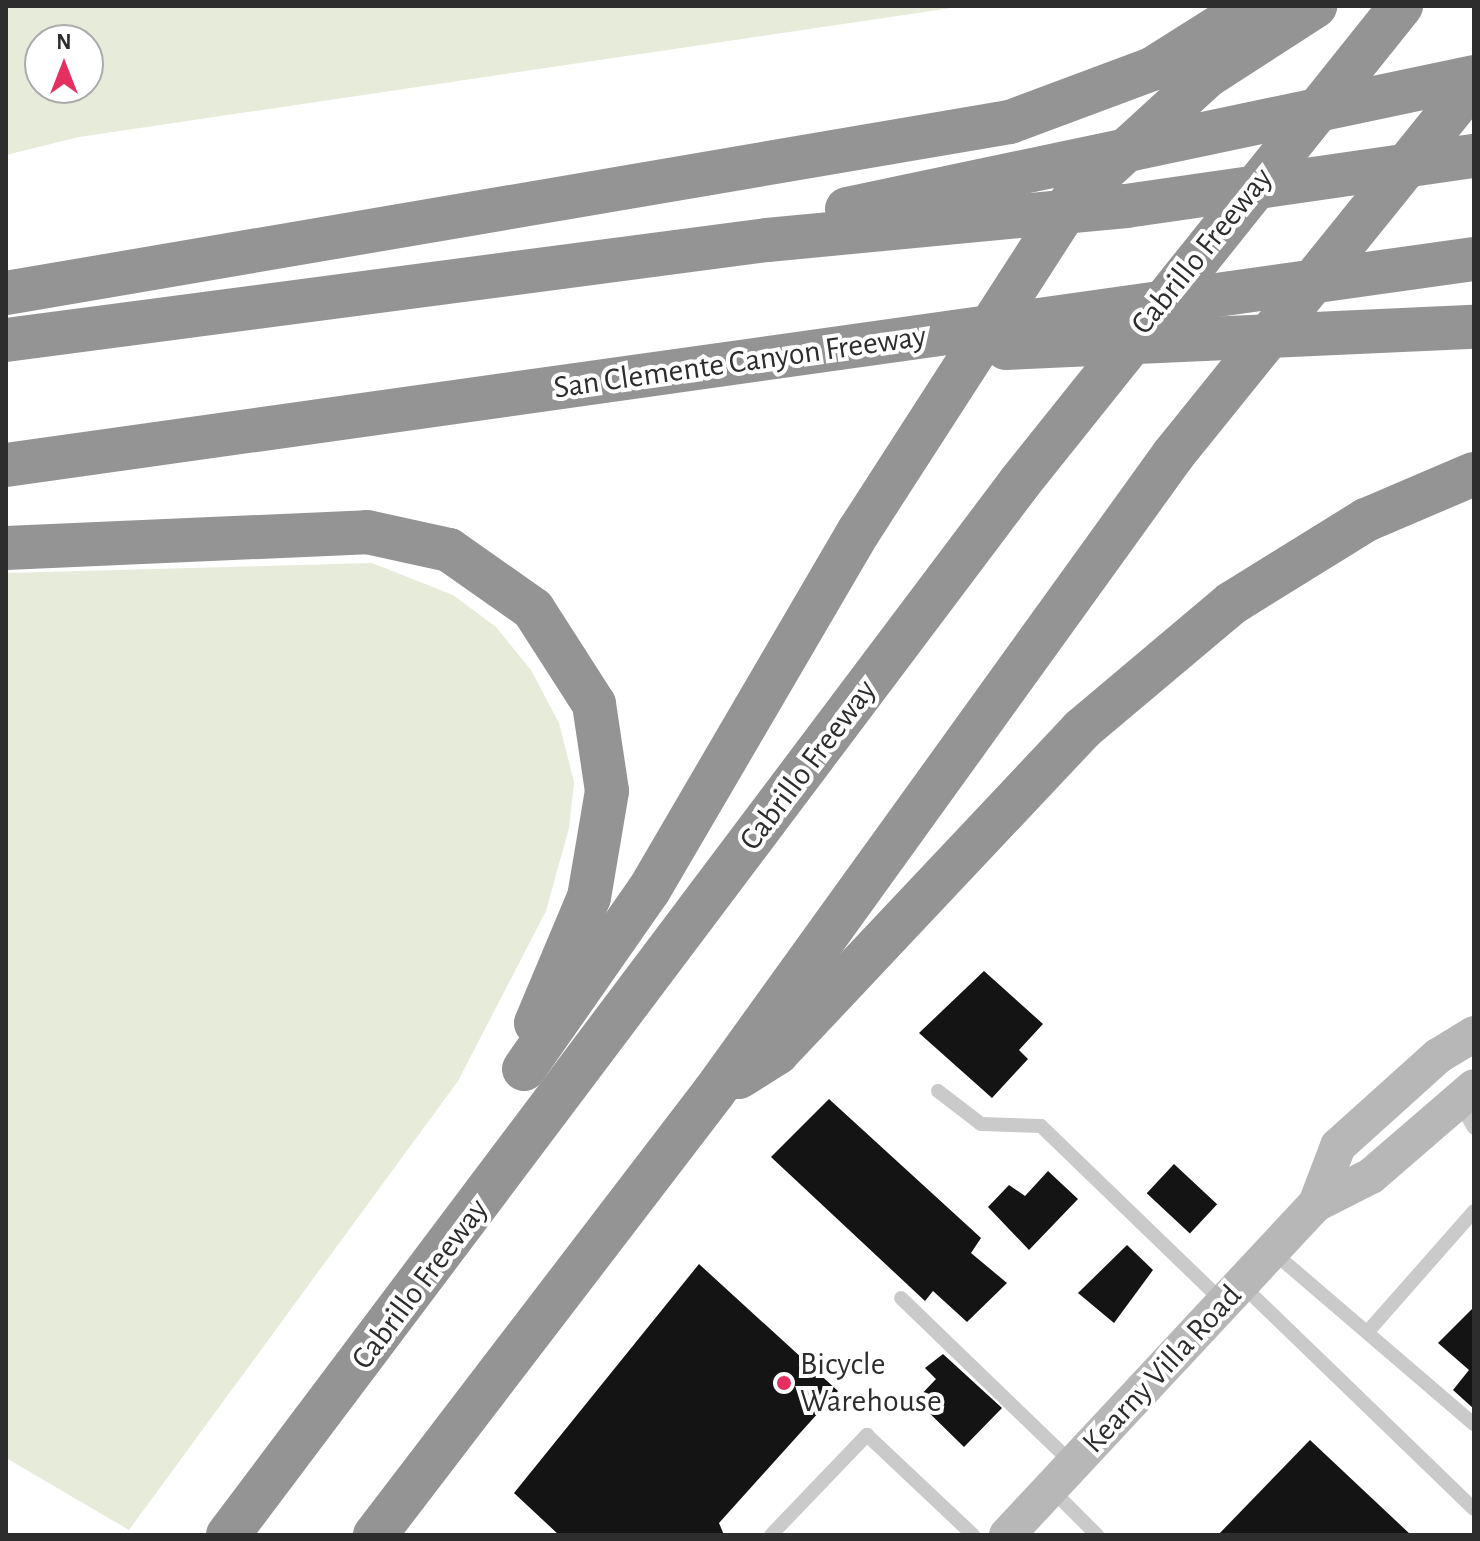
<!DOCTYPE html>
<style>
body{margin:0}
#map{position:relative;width:1480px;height:1541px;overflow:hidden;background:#fff;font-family:"Alegreya Sans",sans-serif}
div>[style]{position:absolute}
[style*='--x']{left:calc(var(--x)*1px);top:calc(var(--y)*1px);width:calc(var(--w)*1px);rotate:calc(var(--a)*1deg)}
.green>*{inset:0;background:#e7ebda}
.building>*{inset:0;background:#141414;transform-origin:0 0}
.lane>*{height:14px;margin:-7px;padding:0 7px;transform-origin:7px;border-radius:7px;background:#cacaca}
.secondary>*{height:36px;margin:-18px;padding:0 18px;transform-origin:18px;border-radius:18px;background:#b7b7b7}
.highway>*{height:44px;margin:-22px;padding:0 22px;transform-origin:22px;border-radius:22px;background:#949494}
.dots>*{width:22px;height:22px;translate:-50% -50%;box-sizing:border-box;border:4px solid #fff;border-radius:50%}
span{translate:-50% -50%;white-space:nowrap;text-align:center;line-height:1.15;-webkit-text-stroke:8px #fff;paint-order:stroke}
.street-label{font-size:32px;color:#2d2d2d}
.poi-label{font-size:32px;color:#2d2d2d}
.left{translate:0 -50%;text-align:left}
.frame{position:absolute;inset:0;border:8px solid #2d2d2d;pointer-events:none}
.north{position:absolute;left:24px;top:24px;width:80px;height:80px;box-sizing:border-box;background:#fff;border:2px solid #ababab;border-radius:50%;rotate:0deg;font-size:22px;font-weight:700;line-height:32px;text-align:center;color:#2d2d2d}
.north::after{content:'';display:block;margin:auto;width:28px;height:36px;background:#e52f61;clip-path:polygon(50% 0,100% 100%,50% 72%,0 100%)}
</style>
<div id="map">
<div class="green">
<div style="clip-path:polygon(evenodd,6px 6px,965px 6px,79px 137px,6px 155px,6px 6px,40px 40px,88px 40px,88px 88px,40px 88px,40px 40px)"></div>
<div style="clip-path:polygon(372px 563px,453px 595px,496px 627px,531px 670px,559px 723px,574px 782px,569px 828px,546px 911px,458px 1081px,129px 1530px,6px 1458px,6px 573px)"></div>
</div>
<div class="building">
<div style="clip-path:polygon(984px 971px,1043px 1024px,1019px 1050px,1028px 1059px,992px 1098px,919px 1033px)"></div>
<div style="clip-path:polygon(829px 1099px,981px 1238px,971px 1253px,1007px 1283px,967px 1322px,933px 1291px,925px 1301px,771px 1157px)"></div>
<div style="left:1174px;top:1164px;width:59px;height:40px;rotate:43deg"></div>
<div style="clip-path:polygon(1048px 1171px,1078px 1199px,1029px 1250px,988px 1207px,1009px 1185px,1025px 1196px)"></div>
<div style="clip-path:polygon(1127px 1245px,1153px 1270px,1114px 1323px,1078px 1293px)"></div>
<div style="clip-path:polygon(699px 1264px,838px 1391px,719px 1523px,724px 1535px,559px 1535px,514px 1493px)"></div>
<div style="clip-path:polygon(1474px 1307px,1474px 1409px,1453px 1390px,1469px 1370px,1438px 1343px)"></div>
<div style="clip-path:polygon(943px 1354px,1002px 1408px,964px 1447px,916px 1400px,936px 1379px,925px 1368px)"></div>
<div style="clip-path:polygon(1310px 1440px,1411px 1535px,1218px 1535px)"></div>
</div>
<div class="lane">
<div style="--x:938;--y:1091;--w:54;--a:37.5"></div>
<div style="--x:981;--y:1124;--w:60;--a:1.9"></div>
<div style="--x:1041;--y:1126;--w:255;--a:44"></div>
<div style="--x:1458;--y:1100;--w:32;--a:60"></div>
<div style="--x:1273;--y:1252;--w:265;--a:40.6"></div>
<div style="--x:1242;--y:1285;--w:322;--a:44"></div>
<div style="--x:901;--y:1298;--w:239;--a:44"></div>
<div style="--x:1371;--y:1328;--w:156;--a:-48.6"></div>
<div style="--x:1052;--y:1490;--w:64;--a:45"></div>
<div style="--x:771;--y:1535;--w:139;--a:-46.2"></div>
<div style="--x:867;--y:1435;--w:146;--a:43.3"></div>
</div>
<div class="secondary">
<div style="--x:1316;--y:1204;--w:62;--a:-69.2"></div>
<div style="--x:1338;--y:1146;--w:135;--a:-42"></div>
<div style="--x:1438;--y:1056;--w:42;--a:-31.4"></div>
<div style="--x:1007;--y:1535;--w:453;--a:-47"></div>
<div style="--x:1316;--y:1204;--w:62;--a:-27"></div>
<div style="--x:1371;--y:1176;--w:136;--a:-40.8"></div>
</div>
<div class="highway">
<div style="--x:847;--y:209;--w:641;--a:-11.89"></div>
<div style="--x:6;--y:293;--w:1018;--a:-9.67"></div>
<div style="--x:1010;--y:122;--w:152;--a:-20.5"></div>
<div style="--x:1152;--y:69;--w:118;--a:-32.2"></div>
<div style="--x:6;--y:340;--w:768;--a:-7.49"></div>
<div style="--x:767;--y:240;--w:361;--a:-5.4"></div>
<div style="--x:1126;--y:206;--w:352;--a:-8.2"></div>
<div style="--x:1006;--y:348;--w:468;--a:-2.6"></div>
<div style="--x:6;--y:465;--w:1482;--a:-7.99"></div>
<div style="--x:6;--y:548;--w:361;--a:-2.5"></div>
<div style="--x:367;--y:532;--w:84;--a:12.4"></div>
<div style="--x:449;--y:550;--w:103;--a:35.1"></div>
<div style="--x:533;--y:609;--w:113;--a:57.3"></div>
<div style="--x:594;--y:704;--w:88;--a:81.5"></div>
<div style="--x:607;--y:791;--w:108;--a:99.6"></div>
<div style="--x:589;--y:897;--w:137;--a:112.8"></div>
<div style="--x:524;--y:1069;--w:218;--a:-55.1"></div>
<div style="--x:649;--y:890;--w:416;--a:-59.7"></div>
<div style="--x:859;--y:531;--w:396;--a:-57.2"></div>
<div style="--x:1074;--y:198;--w:180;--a:-42.5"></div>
<div style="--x:1207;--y:76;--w:129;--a:-32.9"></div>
<div style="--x:739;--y:1077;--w:45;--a:-32.3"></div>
<div style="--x:777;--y:1053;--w:444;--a:-46.7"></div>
<div style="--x:1081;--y:730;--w:197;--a:-40.1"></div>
<div style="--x:1232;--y:603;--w:158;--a:-31.8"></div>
<div style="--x:1366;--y:520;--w:117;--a:-23.1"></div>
<div style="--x:228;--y:1535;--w:1318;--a:-53.05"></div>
<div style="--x:1020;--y:482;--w:610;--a:-51.33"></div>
<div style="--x:375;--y:1535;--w:558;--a:-52.58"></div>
<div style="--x:714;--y:1092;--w:785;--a:-54.22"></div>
<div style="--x:1173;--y:455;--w:479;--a:-51.1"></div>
</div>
<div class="dots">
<div style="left:784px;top:1383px;background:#e52f61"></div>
</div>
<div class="street-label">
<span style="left:1202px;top:251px;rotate:-51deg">Cabrillo Freeway</span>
<span style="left:740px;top:362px;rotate:-8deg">San Clemente Canyon Freeway</span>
<span style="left:808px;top:765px;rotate:-53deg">Cabrillo Freeway</span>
<span style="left:420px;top:1284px;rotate:-53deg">Cabrillo Freeway</span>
<span style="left:1162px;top:1369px;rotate:-47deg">Kearny Villa Road</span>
</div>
<div class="poi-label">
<span class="left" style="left:800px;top:1383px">Bicycle<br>Warehouse</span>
</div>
<div class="frame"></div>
<div class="north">N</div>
</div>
